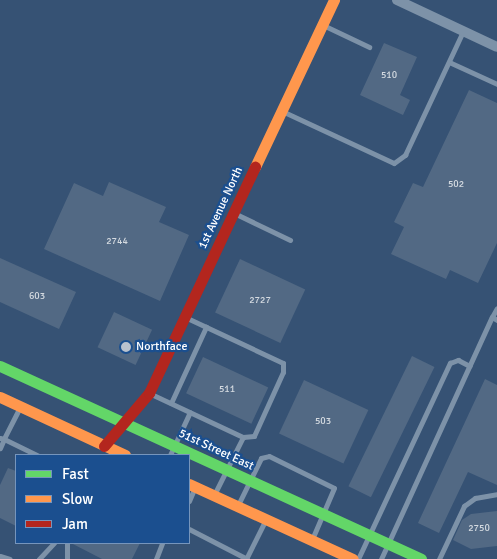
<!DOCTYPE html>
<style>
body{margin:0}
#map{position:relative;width:497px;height:559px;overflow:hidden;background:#365274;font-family:Signika,sans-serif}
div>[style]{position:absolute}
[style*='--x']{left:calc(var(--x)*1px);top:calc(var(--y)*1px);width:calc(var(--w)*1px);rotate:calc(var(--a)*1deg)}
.building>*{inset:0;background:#526984;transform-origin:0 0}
.lane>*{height:5px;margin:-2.5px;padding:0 2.5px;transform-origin:2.5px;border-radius:2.5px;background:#7d92a8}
.street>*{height:10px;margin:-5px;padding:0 5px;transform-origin:5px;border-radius:5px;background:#7d92a8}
.fast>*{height:11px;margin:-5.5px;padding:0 5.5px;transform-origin:5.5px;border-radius:5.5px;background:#63d668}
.slow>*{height:11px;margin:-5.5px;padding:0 5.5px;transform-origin:5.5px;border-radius:5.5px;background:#ff974d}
.jam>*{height:11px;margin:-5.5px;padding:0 5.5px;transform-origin:5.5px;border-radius:5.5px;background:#b3261e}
.dots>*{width:14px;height:14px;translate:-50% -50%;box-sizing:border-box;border:2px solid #1b4f8f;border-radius:50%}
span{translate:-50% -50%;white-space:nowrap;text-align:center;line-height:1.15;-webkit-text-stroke:4.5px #1b4f8f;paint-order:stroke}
.number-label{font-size:10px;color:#d4dae0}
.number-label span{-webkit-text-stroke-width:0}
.street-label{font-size:12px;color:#fff}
.poi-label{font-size:12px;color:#fff}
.left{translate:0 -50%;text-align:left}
.legend{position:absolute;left:15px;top:454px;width:175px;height:90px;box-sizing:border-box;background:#1b4f8f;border:1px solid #7695bc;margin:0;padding:6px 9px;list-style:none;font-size:15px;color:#fff}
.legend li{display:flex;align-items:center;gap:10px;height:25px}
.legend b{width:25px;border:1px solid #7695bc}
</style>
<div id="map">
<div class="building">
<div style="clip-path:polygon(384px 43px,417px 57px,400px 95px,410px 100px,403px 115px,360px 95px)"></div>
<div style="clip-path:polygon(469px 90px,497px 103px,497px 243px,478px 283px,450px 270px,446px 279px,391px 254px,404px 227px,394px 222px,413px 183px,423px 187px)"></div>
<div style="clip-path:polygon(109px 182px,166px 207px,159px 222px,189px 235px,160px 301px,44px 249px,74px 183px,103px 196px)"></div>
<div style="clip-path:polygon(0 258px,76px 292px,59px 329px,0 302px)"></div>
<div style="left:240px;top:259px;width:72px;height:59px;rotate:25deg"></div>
<div style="left:114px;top:312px;width:42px;height:39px;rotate:25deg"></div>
<div style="left:412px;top:356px;width:25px;height:145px;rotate:26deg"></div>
<div style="left:203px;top:357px;width:72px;height:40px;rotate:25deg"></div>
<div style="clip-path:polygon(485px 379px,497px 385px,497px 485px,468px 472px,439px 533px,418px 523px)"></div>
<div style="left:304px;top:380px;width:71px;height:59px;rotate:25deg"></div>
<div style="clip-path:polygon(8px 468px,16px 471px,16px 526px,0 518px,0 485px)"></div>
<div style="clip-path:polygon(497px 511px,497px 546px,471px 549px,453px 540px,462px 520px,471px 514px)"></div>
<div style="clip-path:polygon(71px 543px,140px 543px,132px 559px,102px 559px)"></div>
</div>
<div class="lane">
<div style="--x:325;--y:26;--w:49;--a:25.5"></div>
<div style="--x:449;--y:62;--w:53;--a:24.6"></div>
<div style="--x:284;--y:112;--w:121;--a:24.9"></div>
<div style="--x:394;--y:163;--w:14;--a:-36"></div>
<div style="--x:405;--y:155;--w:137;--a:-64.9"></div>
<div style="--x:236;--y:214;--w:60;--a:25.7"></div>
<div style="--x:492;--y:317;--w:10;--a:-61"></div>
<div style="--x:187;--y:318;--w:106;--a:25.1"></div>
<div style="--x:283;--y:363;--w:9;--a:90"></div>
<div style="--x:283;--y:372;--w:70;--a:114.4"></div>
<div style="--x:254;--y:436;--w:11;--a:175"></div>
<div style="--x:151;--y:394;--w:102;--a:25.1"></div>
<div style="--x:243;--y:437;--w:63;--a:116.6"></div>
<div style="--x:171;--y:403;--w:84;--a:-65.3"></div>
<div style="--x:20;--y:407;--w:36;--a:117"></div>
<div style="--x:4;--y:439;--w:37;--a:26"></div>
<div style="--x:0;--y:438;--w:4;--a:14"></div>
<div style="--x:4;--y:439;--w:10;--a:114"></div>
<div style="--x:170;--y:455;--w:47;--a:-65.1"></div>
<div style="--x:189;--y:501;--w:15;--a:-67"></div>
<div style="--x:238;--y:505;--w:52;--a:-63.9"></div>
<div style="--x:261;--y:458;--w:8;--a:-14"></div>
<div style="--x:269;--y:456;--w:72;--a:26.2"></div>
<div style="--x:334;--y:488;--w:53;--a:113.2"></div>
<div style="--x:189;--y:529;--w:65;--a:27.3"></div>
<div style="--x:0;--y:556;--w:10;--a:17"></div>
<div style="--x:39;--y:559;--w:22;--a:-47"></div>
<div style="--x:67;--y:559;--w:16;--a:-90"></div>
<div style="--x:156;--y:559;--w:17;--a:-69"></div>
<div style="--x:246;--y:559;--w:42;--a:-63.4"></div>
<div style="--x:358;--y:559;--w:217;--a:-64.9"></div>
<div style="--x:450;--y:363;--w:9;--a:-21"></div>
<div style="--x:458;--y:360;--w:13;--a:27"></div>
<div style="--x:381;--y:559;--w:266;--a:-65.4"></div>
<div style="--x:492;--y:317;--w:6;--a:31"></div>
<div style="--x:439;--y:559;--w:59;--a:-64.7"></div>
<div style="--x:464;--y:506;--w:14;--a:-36"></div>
<div style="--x:475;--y:498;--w:22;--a:-10"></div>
</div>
<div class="street">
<div style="--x:397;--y:0;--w:110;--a:25.2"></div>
</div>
<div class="fast">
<div style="--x:0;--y:366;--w:463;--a:24.6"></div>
</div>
<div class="slow">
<div style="--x:255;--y:167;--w:185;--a:-64.7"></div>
<div style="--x:0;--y:397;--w:138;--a:24.9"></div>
<div style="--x:189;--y:484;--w:180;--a:24.6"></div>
</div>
<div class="jam">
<div style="--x:104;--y:446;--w:70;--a:-49.7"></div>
<div style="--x:149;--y:393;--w:250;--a:-64.9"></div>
</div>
<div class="dots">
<div style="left:126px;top:347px;background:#b9c2ce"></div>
</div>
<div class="number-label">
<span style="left:389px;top:76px">510</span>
<span style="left:456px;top:185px">502</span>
<span style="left:117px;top:242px">2744</span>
<span style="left:37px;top:297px">603</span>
<span style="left:260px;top:301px">2727</span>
<span style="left:227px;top:390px">511</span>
<span style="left:323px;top:422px">503</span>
<span style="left:479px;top:529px">2750</span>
</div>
<div class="street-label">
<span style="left:221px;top:208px;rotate:-65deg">1st Avenue North</span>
<span style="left:216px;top:450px;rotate:25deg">51st Street East</span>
</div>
<div class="poi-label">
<span class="left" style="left:136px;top:347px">Northface</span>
</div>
<ul class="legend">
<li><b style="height:6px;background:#63d668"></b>Fast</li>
<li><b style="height:6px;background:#ff974d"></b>Slow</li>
<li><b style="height:6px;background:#b3261e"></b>Jam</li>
</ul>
</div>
